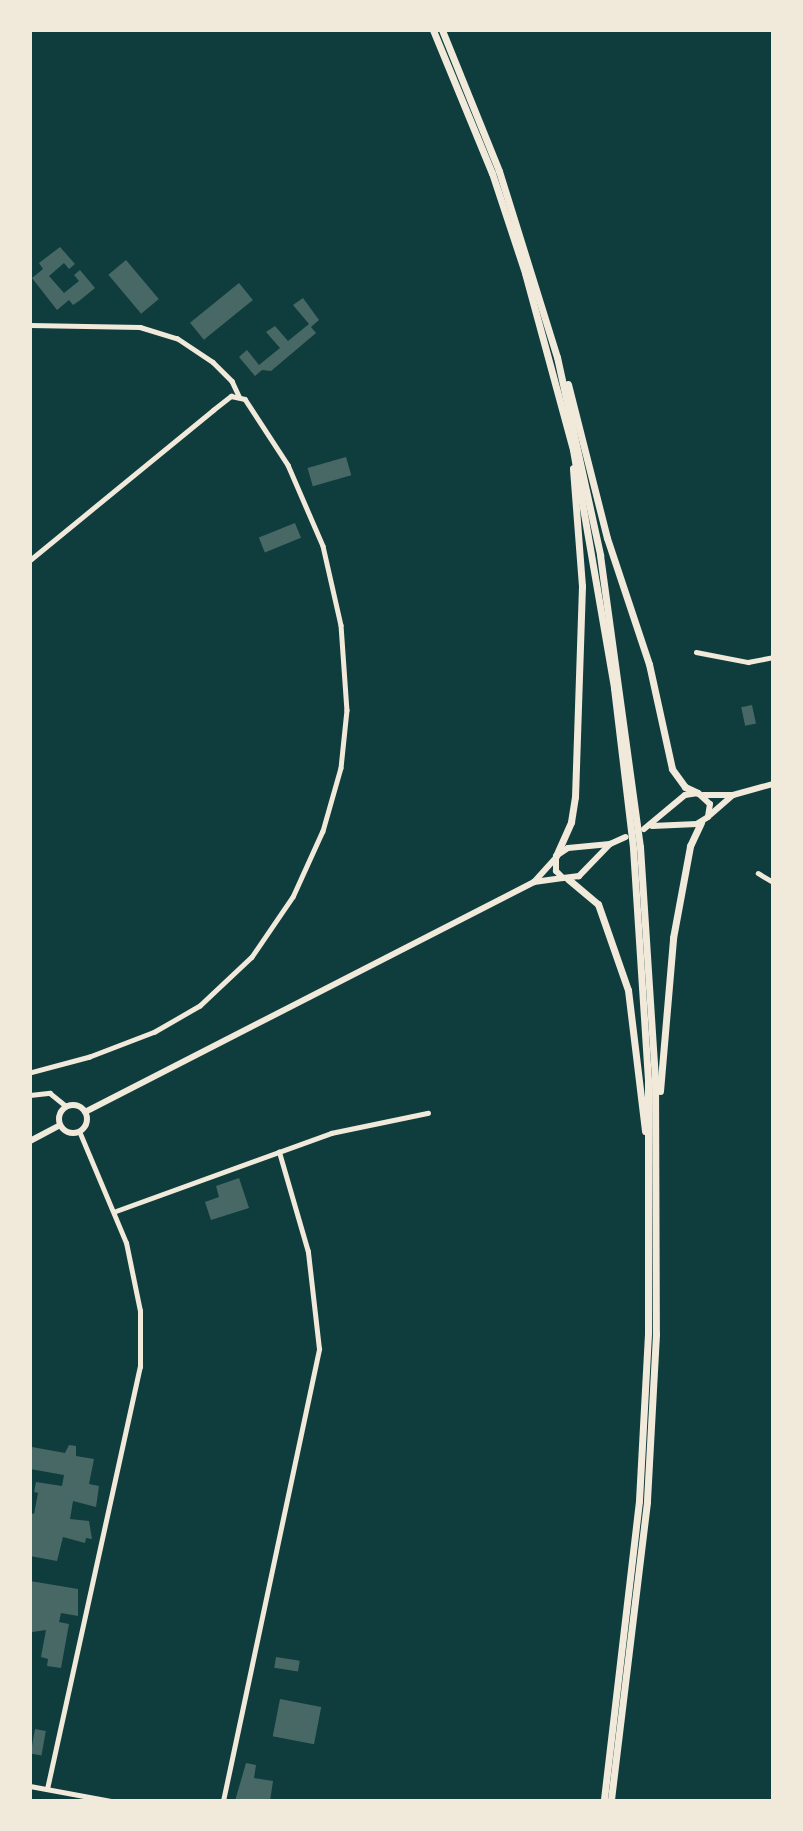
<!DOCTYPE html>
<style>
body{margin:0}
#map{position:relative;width:803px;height:1831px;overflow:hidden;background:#0f3d3e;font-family:Lato,sans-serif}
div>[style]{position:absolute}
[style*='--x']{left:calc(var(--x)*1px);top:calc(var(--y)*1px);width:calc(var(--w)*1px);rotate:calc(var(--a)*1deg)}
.building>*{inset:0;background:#486865;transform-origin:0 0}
.minor>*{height:4.5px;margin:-2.25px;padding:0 2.25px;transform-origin:2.25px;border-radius:2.25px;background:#f1e9da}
.secondary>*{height:6px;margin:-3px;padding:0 3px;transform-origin:3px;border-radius:3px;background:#f1e9da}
.secondary>.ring{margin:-3px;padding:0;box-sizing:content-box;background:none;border:6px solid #f1e9da;border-radius:50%}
.trunk>*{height:7px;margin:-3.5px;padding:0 3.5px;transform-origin:3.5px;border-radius:3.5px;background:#f1e9da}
span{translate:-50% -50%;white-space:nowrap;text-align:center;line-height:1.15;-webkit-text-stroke:5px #f1e9da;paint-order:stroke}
.frame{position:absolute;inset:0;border:32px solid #f1e9da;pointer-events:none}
</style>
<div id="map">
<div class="building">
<div style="clip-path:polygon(60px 247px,75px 264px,69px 269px,64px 263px,49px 276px,64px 293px,79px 281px,74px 275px,80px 270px,95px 288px,79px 301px,73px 305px,69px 300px,57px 310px,32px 278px,43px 269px,39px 263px)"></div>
<div style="left:126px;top:260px;width:51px;height:23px;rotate:50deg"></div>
<div style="left:239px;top:283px;width:22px;height:63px;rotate:51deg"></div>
<div style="clip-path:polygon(303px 298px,319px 320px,311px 327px,316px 333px,271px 371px,262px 370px,255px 376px,239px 357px,247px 350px,259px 365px,280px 348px,266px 332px,275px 326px,288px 341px,309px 324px,293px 305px)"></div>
<div style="left:346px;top:457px;width:19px;height:40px;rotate:74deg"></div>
<div style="left:295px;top:523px;width:16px;height:39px;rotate:68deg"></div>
<div style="left:752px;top:705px;width:19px;height:11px;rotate:78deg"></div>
<div style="clip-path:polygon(239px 1178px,249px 1208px,211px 1220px,205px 1202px,219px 1197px,216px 1186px)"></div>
<div style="clip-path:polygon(69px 1445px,76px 1446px,76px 1456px,94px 1459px,89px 1484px,99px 1486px,96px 1507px,73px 1501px,70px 1519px,89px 1521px,92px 1539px,86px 1538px,85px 1543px,63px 1537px,57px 1561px,30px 1556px,30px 1513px,34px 1514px,38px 1493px,34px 1492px,36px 1482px,62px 1486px,64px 1475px,30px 1469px,32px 1447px,65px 1453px)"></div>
<div style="clip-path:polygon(30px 1581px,78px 1589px,78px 1616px,61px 1613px,59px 1622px,69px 1624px,61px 1668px,47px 1666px,48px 1659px,41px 1657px,46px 1630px,32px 1632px)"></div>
<div style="left:276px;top:1657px;width:24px;height:11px;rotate:9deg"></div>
<div style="left:280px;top:1699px;width:42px;height:38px;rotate:11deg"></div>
<div style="left:35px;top:1729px;width:11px;height:25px;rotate:10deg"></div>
<div style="clip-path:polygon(246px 1763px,256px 1765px,254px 1778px,273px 1781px,270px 1801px,235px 1801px)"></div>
</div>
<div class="minor">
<div style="--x:30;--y:325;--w:110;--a:1"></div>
<div style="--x:140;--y:327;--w:39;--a:17"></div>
<div style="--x:177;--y:338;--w:43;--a:33.7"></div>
<div style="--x:213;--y:362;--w:27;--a:45"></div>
<div style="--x:232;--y:381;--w:17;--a:65"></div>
<div style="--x:30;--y:560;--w:237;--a:-39.3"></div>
<div style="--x:213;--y:410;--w:23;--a:-38"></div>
<div style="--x:231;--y:396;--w:14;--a:12"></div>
<div style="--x:245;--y:399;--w:79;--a:56.9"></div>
<div style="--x:288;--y:465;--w:88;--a:66.6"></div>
<div style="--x:323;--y:546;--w:81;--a:77.2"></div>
<div style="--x:341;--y:625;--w:85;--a:86"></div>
<div style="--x:347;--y:710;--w:58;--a:95.9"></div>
<div style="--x:341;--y:768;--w:66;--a:105.9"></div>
<div style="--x:323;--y:831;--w:72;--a:114.4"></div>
<div style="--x:293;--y:897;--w:73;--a:124.3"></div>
<div style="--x:252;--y:957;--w:71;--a:136.7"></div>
<div style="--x:200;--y:1006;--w:52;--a:150"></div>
<div style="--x:155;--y:1032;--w:70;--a:159"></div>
<div style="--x:90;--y:1057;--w:62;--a:165.1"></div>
<div style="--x:696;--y:652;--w:53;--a:10.9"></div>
<div style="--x:748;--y:662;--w:25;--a:-11"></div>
<div style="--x:758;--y:873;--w:17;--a:31"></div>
<div style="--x:30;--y:1095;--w:20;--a:-6"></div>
<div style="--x:50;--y:1093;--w:21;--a:39"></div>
<div style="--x:116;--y:1211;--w:229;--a:-19.9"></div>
<div style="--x:331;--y:1133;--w:99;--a:-11.7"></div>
<div style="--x:30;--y:1786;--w:82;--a:10.5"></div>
<div style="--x:47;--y:1789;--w:432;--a:-77.6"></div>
<div style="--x:140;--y:1367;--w:56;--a:-90"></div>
<div style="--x:140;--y:1311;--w:69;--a:-101.6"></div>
<div style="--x:126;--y:1243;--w:121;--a:-112.8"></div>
<div style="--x:223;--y:1801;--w:462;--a:-78"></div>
<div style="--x:319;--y:1349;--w:98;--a:-96.5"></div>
<div style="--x:308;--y:1252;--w:104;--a:-106.2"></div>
</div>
<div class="secondary">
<div style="--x:703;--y:795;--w:30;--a:0"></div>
<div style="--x:733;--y:795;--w:41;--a:-15.4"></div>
<div style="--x:710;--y:815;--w:30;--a:-41"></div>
<div style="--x:644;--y:829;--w:53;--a:-39.7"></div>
<div style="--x:685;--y:795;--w:13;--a:-9"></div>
<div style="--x:698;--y:793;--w:16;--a:43"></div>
<div style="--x:710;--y:804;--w:13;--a:99"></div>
<div style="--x:708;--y:817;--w:13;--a:148"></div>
<div style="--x:697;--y:824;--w:45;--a:177.5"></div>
<div style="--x:610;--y:844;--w:45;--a:134.1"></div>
<div style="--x:579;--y:876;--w:16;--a:173"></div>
<div style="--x:563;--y:878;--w:10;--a:-135"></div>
<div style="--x:556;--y:871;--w:15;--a:-90"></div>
<div style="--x:556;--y:856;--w:14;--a:-34"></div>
<div style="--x:568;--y:848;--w:42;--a:-5.4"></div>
<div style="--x:610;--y:844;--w:17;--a:-24"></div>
<div style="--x:534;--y:882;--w:29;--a:-8"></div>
<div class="ring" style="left:59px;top:1105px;width:22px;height:22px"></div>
<div style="--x:85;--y:1112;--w:504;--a:-27.12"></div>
<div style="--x:534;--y:882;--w:30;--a:-48"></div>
<div style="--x:30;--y:1141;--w:34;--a:-28"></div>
</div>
<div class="trunk">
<div style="--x:433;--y:30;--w:155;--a:67.6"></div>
<div style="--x:492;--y:173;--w:105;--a:71.7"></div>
<div style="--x:525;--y:273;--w:183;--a:74.8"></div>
<div style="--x:573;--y:450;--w:242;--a:80.2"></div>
<div style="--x:614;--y:688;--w:161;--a:83.2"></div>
<div style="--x:633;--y:848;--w:232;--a:86.3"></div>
<div style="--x:648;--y:1080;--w:254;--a:90"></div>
<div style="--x:648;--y:1334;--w:167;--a:93.1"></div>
<div style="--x:639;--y:1501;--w:302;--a:96.7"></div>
<div style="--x:442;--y:30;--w:152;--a:68"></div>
<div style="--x:499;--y:171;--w:195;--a:72.7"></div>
<div style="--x:557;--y:357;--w:203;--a:77.7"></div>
<div style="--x:600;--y:555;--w:295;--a:82.2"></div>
<div style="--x:640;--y:847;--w:232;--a:86.3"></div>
<div style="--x:655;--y:1079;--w:255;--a:89.8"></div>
<div style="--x:656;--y:1334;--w:168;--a:93.1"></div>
<div style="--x:647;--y:1502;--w:301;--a:96.9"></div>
<div style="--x:568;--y:384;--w:159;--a:75.8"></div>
<div style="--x:607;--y:538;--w:133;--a:71.6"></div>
<div style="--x:649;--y:664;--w:107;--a:77.6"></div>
<div style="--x:672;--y:769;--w:22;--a:54"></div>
<div style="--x:685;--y:787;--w:14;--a:25"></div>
<div style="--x:556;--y:856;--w:37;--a:-66"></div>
<div style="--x:571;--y:822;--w:25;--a:-81"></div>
<div style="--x:575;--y:797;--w:211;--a:-88.1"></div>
<div style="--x:582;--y:586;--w:118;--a:-94.4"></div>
<div style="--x:568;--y:879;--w:39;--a:40"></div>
<div style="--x:598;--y:904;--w:91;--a:70.8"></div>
<div style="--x:628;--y:990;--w:142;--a:83.1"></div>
<div style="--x:660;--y:1091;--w:154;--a:-85.1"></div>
<div style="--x:673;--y:938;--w:94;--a:-79.5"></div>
<div style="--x:690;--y:846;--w:26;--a:-65"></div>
</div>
<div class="frame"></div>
</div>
